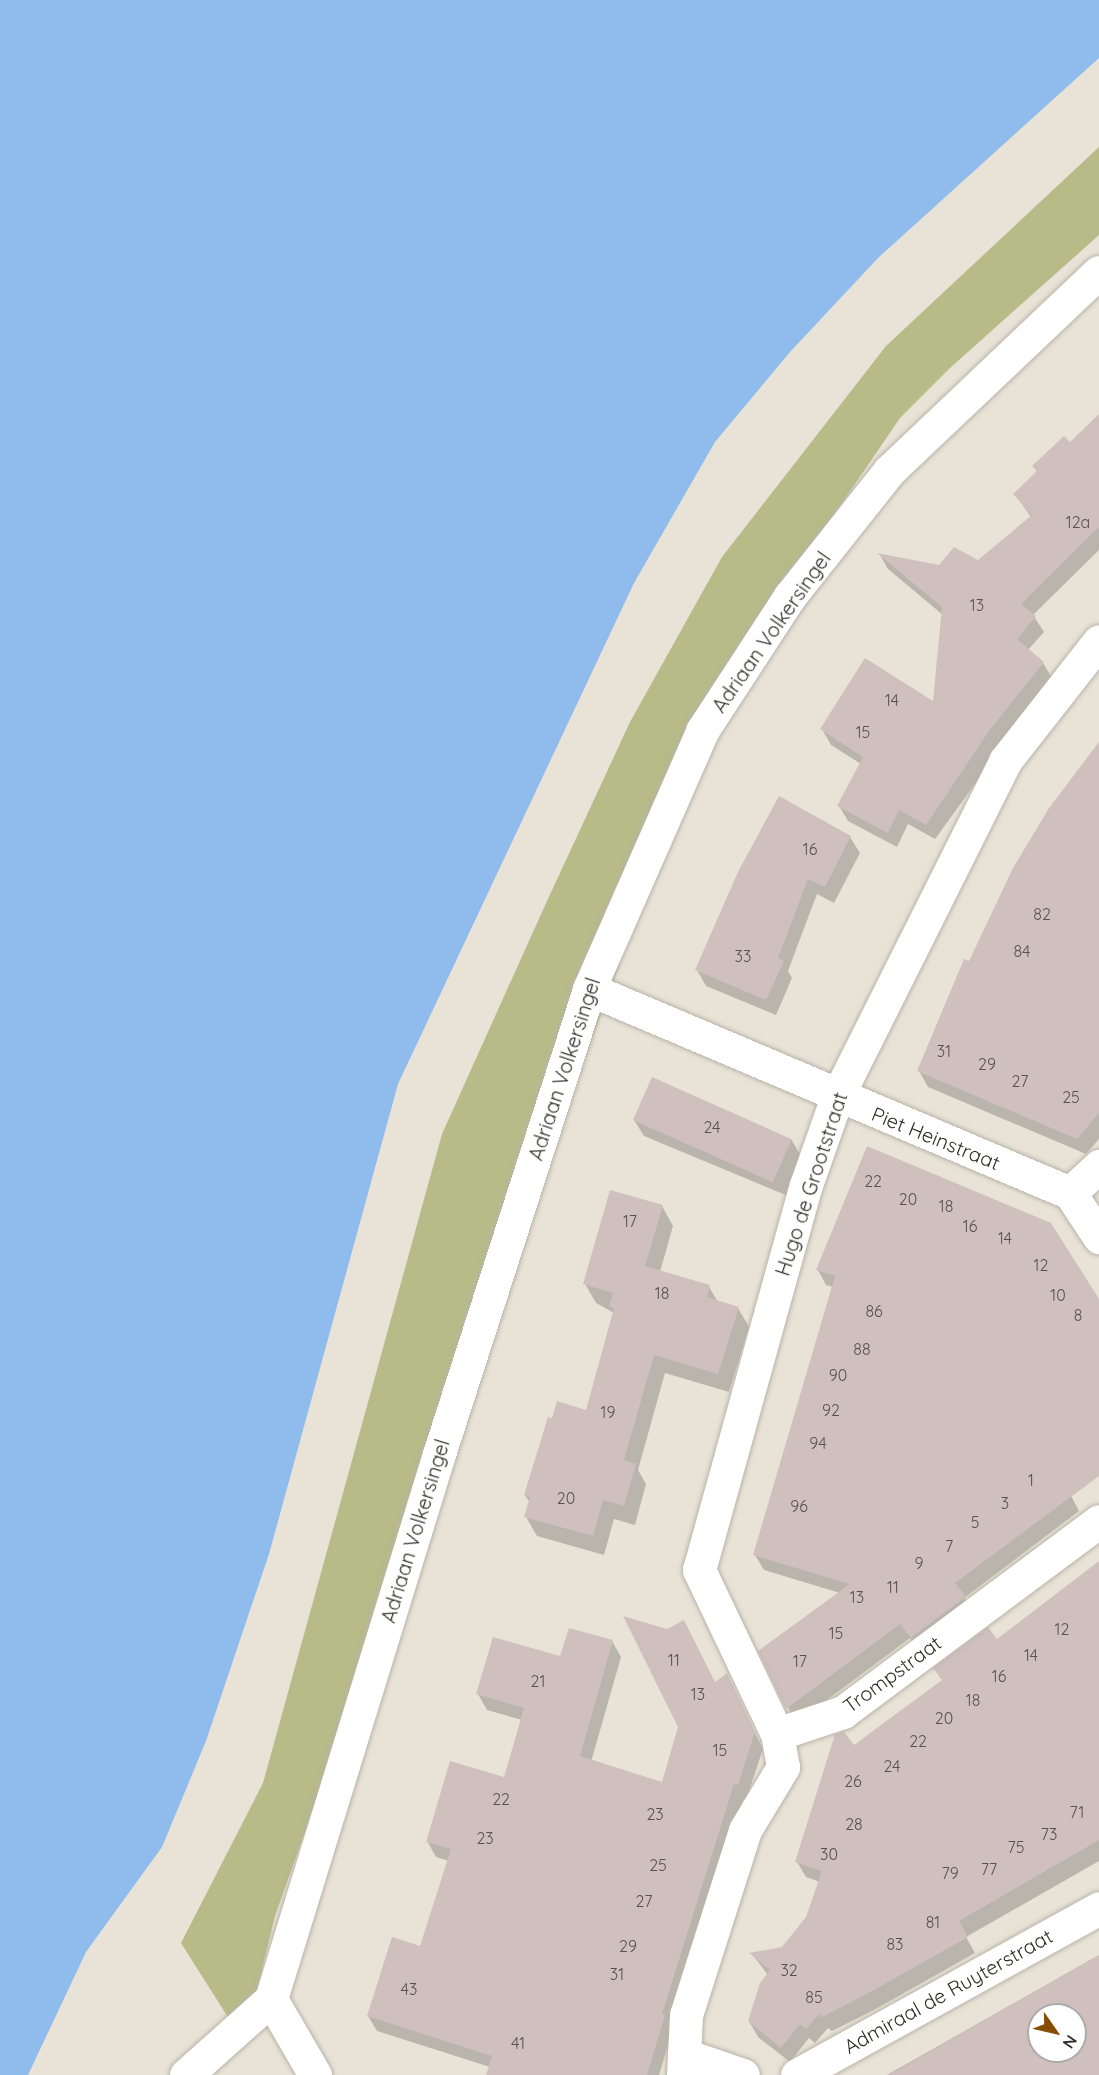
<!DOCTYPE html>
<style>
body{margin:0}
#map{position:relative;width:1099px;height:2075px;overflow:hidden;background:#e9e3d7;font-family:Quicksand,sans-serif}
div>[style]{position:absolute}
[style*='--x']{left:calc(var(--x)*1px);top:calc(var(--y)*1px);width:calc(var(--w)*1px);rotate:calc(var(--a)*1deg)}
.green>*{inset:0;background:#b7bb88}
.water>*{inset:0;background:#8fbcec}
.shadow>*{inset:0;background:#0003}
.building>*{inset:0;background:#cfc0bd;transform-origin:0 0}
.roads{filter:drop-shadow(0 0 2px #b9b3a8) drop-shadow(0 0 2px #b9b3a8)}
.minor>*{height:33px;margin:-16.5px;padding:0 16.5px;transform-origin:16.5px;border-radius:16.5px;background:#fff}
span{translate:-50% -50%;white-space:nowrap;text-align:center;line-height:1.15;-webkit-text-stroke:4.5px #fff;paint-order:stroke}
.number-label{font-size:16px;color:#57524d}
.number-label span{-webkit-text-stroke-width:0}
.street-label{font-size:20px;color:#2f2d28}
.north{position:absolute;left:1027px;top:2003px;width:60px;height:60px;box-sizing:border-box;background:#fff;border:2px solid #acaba9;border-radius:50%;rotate:124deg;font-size:16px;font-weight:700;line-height:24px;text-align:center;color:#2f2d28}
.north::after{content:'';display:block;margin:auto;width:21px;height:27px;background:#864e00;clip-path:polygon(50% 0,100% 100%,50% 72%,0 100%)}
</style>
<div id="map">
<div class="green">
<div style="clip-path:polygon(1099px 147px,1099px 235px,950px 368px,900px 418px,784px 588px,702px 739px,436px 1464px,275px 1916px,255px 1999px,231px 2022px,181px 1943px,263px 1783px,442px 1134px,547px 901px,630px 722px,722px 557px,886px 346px)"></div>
</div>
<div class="water">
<div style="clip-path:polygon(0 0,1099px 0,1099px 58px,878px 258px,790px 352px,715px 442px,634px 583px,398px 1084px,269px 1554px,206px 1741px,162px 1847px,86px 1952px,28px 2075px,0 2075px)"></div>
</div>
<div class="shadow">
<div style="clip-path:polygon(1099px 416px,1099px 550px,1033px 615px,1044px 632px,1028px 650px,1043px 663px,1052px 678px,935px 839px,908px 824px,897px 847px,848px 821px,839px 806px,861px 764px,831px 745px,822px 729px,934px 703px,943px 615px,888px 569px,880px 555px,940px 567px,978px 562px,1031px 517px,1015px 494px,1037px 473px,1034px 466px,1069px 444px)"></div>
<div style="clip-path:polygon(1099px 744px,1099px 1139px,1086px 1154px,928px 1087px,919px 1071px,970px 963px)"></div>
<div style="clip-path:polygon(850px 837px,860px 853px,834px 903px,817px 894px,788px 971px,792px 978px,776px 1015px,706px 986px,697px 970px)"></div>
<div style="clip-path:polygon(634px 1120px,791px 1139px,801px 1156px,788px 1196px,644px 1136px)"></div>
<div style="clip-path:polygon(662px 1206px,673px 1226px,660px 1272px,709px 1287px,718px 1302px,738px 1308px,749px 1327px,729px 1392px,665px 1373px,638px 1470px,646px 1484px,635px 1525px,614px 1519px,604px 1555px,537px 1536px,526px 1517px,530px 1503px,525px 1495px,553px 1420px,587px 1412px,614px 1313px,596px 1303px,585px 1284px)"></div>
<div style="clip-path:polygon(818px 1270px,1099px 1302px,1099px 1472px,1067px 1488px,1079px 1511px,964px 1598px,973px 1613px,920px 1652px,910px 1638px,796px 1723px,760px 1651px,840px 1593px,764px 1570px,755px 1555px,833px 1287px,826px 1285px)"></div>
<div style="clip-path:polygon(1099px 1564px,1099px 1861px,966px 1937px,975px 1953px,874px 2010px,832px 2031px,828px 2028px,815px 2043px,809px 2038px,790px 2062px,758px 2037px,749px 2021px,768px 1975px,752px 1954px,783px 1949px,807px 1918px,820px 1882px,806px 1877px,797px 1862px,854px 1747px)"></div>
<div style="clip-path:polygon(612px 1641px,621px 1657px,591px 1762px,663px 1784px,716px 1684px,727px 1676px,763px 1749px,746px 1800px,743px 1799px,659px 2075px,487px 2075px,490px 2067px,377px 2031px,368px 2016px,420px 1948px,449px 1861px,436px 1857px,427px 1841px,505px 1779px,522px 1720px,487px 1710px,478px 1694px,561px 1658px)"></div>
<div style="clip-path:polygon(evenodd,1099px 1955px,1099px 2075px,887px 2075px,1099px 1955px,1039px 2015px,1075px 2015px,1075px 2051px,1039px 2051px,1039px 2015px)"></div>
</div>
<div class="building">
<div style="clip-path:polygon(1099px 414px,1099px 527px,1021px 604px,1036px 616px,1017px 639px,1044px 662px,989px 731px,926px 825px,899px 810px,888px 833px,837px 806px,863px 757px,820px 729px,865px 658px,933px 701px,942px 607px,877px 553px,939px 565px,954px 547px,978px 560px,1032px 515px,1013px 494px,1037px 471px,1032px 466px,1064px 436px,1070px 442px)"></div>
<div style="clip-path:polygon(1099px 742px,1099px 1113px,1077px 1139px,917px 1071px,964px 959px,969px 961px,1013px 868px,1049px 808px)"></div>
<div style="clip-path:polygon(779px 796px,851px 836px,825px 887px,808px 879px,778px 958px,784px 961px,766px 1000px,695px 970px,738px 872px)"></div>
<div style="left:652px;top:1077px;width:153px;height:47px;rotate:24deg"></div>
<div style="clip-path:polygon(867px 1146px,1051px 1223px,1099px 1299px,1099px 1476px,955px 1583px,966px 1597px,911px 1638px,900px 1624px,786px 1709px,758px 1651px,850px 1584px,753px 1555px,835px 1276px,816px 1270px)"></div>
<div style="clip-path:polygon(610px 1190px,663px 1205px,645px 1266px,710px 1285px,707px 1297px,739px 1307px,718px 1374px,654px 1355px,624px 1460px,636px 1464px,624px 1506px,603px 1500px,593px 1536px,524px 1517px,530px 1497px,524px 1495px,548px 1417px,552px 1418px,557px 1401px,586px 1410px,614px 1308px,609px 1306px,613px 1293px,583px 1284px)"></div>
<div style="clip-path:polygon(1099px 1561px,1099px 1840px,959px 1921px,968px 1937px,865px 1995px,822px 2017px,819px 2014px,806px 2029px,800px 2024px,781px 2048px,748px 2021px,760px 1983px,770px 1970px,749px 1953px,782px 1947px,806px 1917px,822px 1871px,795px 1862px,835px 1734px,844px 1732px,854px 1745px,942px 1680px,933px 1668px,988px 1627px,997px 1639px)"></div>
<div style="clip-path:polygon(623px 1616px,667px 1629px,684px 1620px,715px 1682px,727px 1673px,755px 1732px,738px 1785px,734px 1784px,662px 2014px,665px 2015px,647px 2075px,486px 2075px,492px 2056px,367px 2016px,392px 1937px,420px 1946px,451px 1849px,426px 1842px,450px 1761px,504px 1777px,524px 1708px,476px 1694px,493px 1637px,560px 1656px,569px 1628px,613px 1640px,580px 1756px,662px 1782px,678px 1727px)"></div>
<div style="clip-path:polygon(evenodd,1099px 1955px,1099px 2075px,889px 2075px,1009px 2006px,1099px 1955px,1039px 2015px,1075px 2015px,1075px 2051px,1039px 2051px,1039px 2015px)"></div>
</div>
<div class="roads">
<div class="minor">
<div style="--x:589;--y:989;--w:522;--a:22.98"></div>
<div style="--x:1070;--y:1193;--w:53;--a:56.6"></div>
<div style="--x:1070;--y:1193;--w:40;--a:-43"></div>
<div style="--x:777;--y:1734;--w:182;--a:-115.4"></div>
<div style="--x:699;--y:1570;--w:400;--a:-74.5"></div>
<div style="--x:806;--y:1185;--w:93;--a:-70.6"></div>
<div style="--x:837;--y:1097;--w:376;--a:-63.4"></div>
<div style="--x:1005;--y:761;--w:152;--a:-51.9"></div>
<div style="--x:271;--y:1999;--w:570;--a:-72.87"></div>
<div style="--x:439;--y:1454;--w:489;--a:-72.1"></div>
<div style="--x:589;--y:989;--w:282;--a:-66.3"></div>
<div style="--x:702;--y:731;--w:161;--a:-56.9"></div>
<div style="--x:790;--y:596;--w:159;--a:-51.6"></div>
<div style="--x:889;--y:471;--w:289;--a:-43.5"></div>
<div style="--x:271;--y:1999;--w:88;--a:59.9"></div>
<div style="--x:684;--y:2055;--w:62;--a:18.7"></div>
<div style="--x:186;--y:2075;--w:114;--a:-41.8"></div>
<div style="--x:683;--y:2075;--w:60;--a:-87.1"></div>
<div style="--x:686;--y:2015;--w:194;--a:-72.3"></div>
<div style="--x:745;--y:1830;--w:74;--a:-58.9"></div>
<div style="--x:783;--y:1767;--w:34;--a:-100"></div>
<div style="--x:777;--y:1734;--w:70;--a:-18.4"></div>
<div style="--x:843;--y:1712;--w:319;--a:-36.7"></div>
<div style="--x:797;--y:2075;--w:345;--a:-28.9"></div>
</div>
</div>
<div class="number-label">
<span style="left:1078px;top:522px">12a</span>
<span style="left:977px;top:605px">13</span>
<span style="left:892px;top:700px">14</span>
<span style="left:863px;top:732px">15</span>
<span style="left:810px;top:849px">16</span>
<span style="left:1042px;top:914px">82</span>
<span style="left:1022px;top:951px">84</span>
<span style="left:743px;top:956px">33</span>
<span style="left:944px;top:1051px">31</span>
<span style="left:987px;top:1064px">29</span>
<span style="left:1020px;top:1081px">27</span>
<span style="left:1071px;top:1097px">25</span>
<span style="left:712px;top:1127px">24</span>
<span style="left:873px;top:1181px">22</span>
<span style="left:908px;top:1199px">20</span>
<span style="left:946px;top:1206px">18</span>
<span style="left:630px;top:1221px">17</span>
<span style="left:970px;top:1226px">16</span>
<span style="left:1005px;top:1238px">14</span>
<span style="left:1041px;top:1265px">12</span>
<span style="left:662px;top:1293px">18</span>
<span style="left:1058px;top:1295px">10</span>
<span style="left:874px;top:1311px">86</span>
<span style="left:1078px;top:1315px">8</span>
<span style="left:862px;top:1349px">88</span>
<span style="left:838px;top:1375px">90</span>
<span style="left:831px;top:1410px">92</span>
<span style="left:608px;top:1412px">19</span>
<span style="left:818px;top:1443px">94</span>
<span style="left:1031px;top:1480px">1</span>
<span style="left:566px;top:1498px">20</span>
<span style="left:1005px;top:1503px">3</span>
<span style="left:799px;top:1506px">96</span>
<span style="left:975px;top:1522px">5</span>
<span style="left:949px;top:1546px">7</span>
<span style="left:919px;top:1563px">9</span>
<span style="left:893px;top:1587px">11</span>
<span style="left:857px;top:1597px">13</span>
<span style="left:1062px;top:1629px">12</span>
<span style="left:836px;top:1633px">15</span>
<span style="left:1031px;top:1655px">14</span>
<span style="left:674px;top:1660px">11</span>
<span style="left:800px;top:1661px">17</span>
<span style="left:999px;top:1676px">16</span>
<span style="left:538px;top:1681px">21</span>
<span style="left:698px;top:1694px">13</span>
<span style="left:973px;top:1700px">18</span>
<span style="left:944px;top:1718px">20</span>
<span style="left:918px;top:1741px">22</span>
<span style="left:720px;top:1750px">15</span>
<span style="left:892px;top:1766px">24</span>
<span style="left:853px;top:1781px">26</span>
<span style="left:501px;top:1799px">22</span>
<span style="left:1077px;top:1812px">71</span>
<span style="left:655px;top:1814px">23</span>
<span style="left:854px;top:1824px">28</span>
<span style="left:1049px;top:1834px">73</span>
<span style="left:485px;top:1838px">23</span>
<span style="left:1016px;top:1847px">75</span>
<span style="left:829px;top:1854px">30</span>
<span style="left:658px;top:1865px">25</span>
<span style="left:989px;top:1869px">77</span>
<span style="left:950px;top:1873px">79</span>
<span style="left:644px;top:1901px">27</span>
<span style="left:933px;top:1922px">81</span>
<span style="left:895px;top:1944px">83</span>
<span style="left:628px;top:1946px">29</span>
<span style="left:789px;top:1970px">32</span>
<span style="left:617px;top:1974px">31</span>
<span style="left:409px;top:1989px">43</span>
<span style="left:814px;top:1997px">85</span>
<span style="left:518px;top:2043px">41</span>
</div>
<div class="street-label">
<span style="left:771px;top:632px;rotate:-55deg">Adriaan Volkersingel</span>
<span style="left:564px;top:1069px;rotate:-72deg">Adriaan Volkersingel</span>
<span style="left:936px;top:1138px;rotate:22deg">Piet Heinstraat</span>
<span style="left:811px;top:1184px;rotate:-72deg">Hugo de Grootstraat</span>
<span style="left:415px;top:1531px;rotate:-73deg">Adriaan Volkersingel</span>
<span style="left:892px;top:1674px;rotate:-36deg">Trompstraat</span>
<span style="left:948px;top:1991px;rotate:-29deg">Admiraal de Ruyterstraat</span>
</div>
<div class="north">N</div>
</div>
